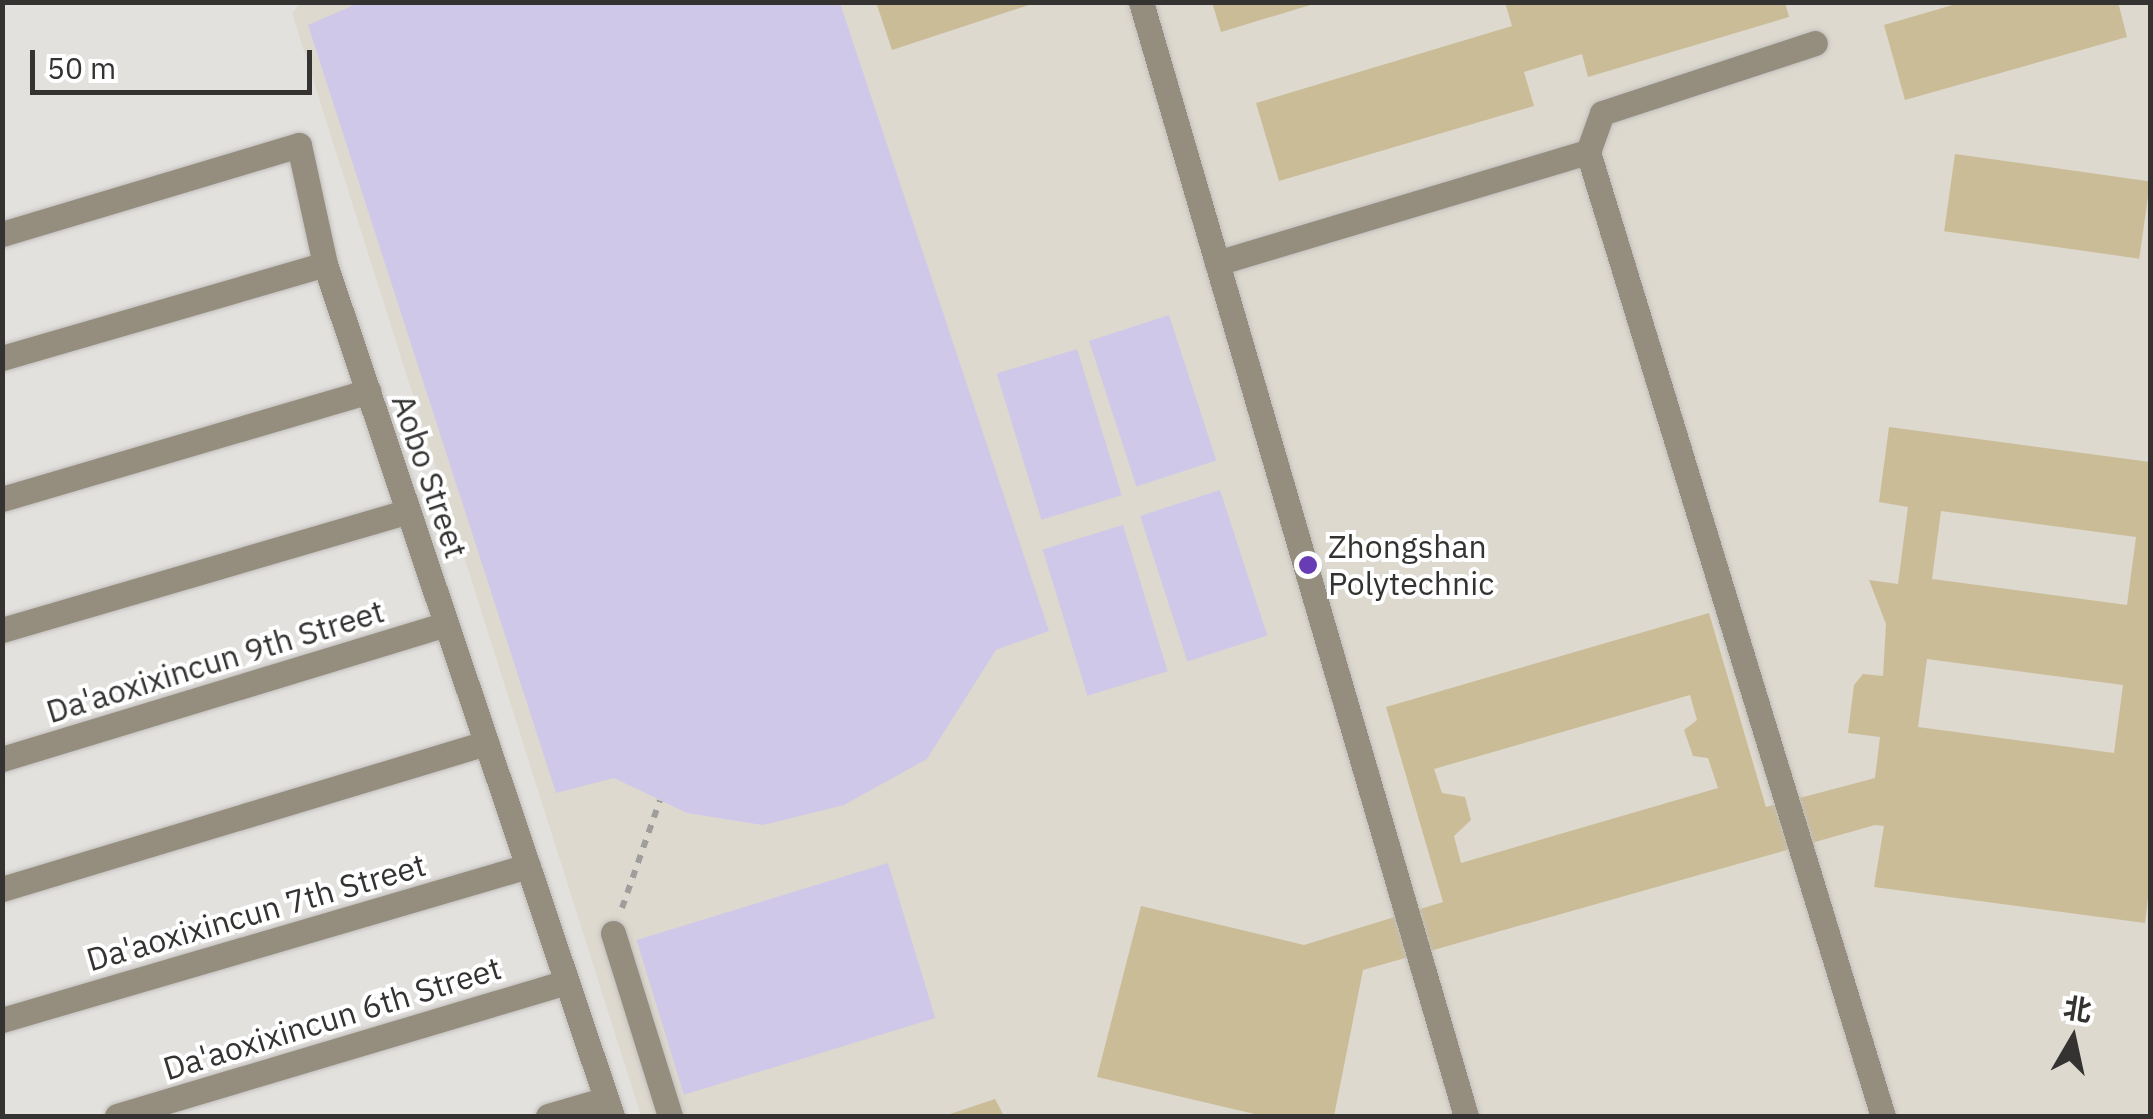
<!DOCTYPE html>
<meta charset="utf-8">
<style>
body{margin:0}
#map{position:relative;width:2153px;height:1119px;overflow:hidden;background:#e3e1de;font-family:"IBM Plex Sans","Noto Sans SC",sans-serif}
div>[style]{position:absolute}
[style*='--x']{left:calc(var(--x)*1px);top:calc(var(--y)*1px);width:calc(var(--w)*1px);rotate:calc(var(--a)*1deg)}
.built>*{inset:0;background:#ddd9ce}
.green>*{inset:0;background:#cfc8e9;transform-origin:0 0}
.building>*{inset:0;background:#cbbc98;transform-origin:0 0}
.path>*{height:6px;margin-top:-3px;transform-origin:0;background:repeating-linear-gradient(90deg,#9f9e9c 0 8px,transparent 0 16px)}
.roads{filter:drop-shadow(0 0 2px #c0bebc) drop-shadow(0 0 2px #c0bebc)}
.minor>*{height:25px;margin:-12.5px;padding:0 12.5px;transform-origin:12.5px;border-radius:12.5px;background:#958e7f}
.dots>*{width:28px;height:28px;translate:-50% -50%;box-sizing:border-box;border:5px solid #fff;border-radius:50%}
span{translate:-50% -50%;white-space:nowrap;text-align:center;line-height:1.15;-webkit-text-stroke:8px #fff;paint-order:stroke}
.street-label{font-size:32px;color:#343332}
.poi-label{font-size:32px;color:#343332}
.left{translate:0 -50%;text-align:left}
.frame{position:absolute;inset:0;border:5px solid #343332;pointer-events:none}
.north{position:absolute;left:2023px;top:989px;width:100px;height:100px;-webkit-text-stroke:8px #fff;paint-order:stroke;rotate:9deg;font-size:28px;font-weight:700;line-height:40px;text-align:center;color:#343332}
.north::after{content:'';display:block;margin:auto;width:35px;height:45px;background:#343332;clip-path:polygon(50% 0,100% 100%,50% 72%,0 100%)}
.scale{position:absolute;left:30px;top:50px;width:282px;height:45px;box-sizing:border-box;border:5px solid #343332;border-top:0;padding-left:12px;font-size:30px;line-height:35px;white-space:nowrap;color:#343332;-webkit-text-stroke:8px #fff;paint-order:stroke}
</style>
<div id="map">
<div class="built">
<div style="clip-path:polygon(302px 2px,2150px 3px,2150px 1116px,641px 1116px,292px 13px)"></div>
</div>
<div class="green">
<div style="clip-path:polygon(361px 2px,840px 3px,1049px 631px,996px 650px,927px 759px,844px 805px,763px 825px,687px 813px,614px 778px,556px 793px,308px 25px)"></div>
<div style="left:1169px;top:315px;width:153px;height:84px;rotate:72deg"></div>
<div style="left:1077px;top:349px;width:153px;height:84px;rotate:73deg"></div>
<div style="left:1220px;top:490px;width:153px;height:84px;rotate:72deg"></div>
<div style="left:1123px;top:525px;width:153px;height:84px;rotate:73deg"></div>
<div style="left:888px;top:863px;width:162px;height:263px;rotate:73deg"></div>
</div>
<div class="building">
<div style="clip-path:polygon(876px 2px,1035px 2px,1035px 3px,892px 50px)"></div>
<div style="clip-path:polygon(1212px 2px,1317px 2px,1317px 3px,1221px 32px)"></div>
<div style="clip-path:polygon(1505px 2px,1785px 2px,1789px 17px,1588px 77px,1582px 54px,1524px 72px,1534px 106px,1279px 181px,1256px 103px,1512px 26px)"></div>
<div style="clip-path:polygon(1963px 2px,2118px 2px,2127px 37px,1905px 100px,1884px 25px)"></div>
<div style="left:1955px;top:154px;width:197px;height:78px;rotate:8deg"></div>
<div style="clip-path:polygon(evenodd,1889px 427px,2150px 462px,2150px 881px,2145px 923px,1874px 887px,1884px 826px,1875px 825px,1363px 970px,1334px 1116px,1263px 1116px,1097px 1077px,1141px 906px,1304px 945px,1443px 902px,1386px 707px,1709px 613px,1766px 807px,1875px 778px,1880px 737px,1848px 733px,1854px 685px,1863px 674px,1883px 676px,1886px 624px,1869px 580px,1898px 584px,1908px 507px,1879px 502px,1889px 427px,1941px 511px,2136px 537px,2127px 605px,1932px 579px,1941px 511px,1889px 427px,1927px 659px,2123px 685px,2114px 753px,1918px 727px,1927px 659px,1889px 427px,1690px 695px,1697px 720px,1684px 730px,1693px 756px,1708px 758px,1718px 788px,1461px 863px,1454px 836px,1471px 820px,1465px 797px,1442px 793px,1434px 769px,1690px 695px)"></div>
<div style="clip-path:polygon(995px 1099px,1004px 1116px,944px 1116px)"></div>
</div>
<div class="path">
<div style="--x:622;--y:908;--w:114;--a:-70.6"></div>
</div>
<div class="roads">
<div class="minor">
<div style="--x:1141;--y:2;--w:1160;--a:73.74"></div>
<div style="--x:1588;--y:152;--w:1008;--a:72.99"></div>
<div style="--x:2;--y:234;--w:310;--a:-16.7"></div>
<div style="--x:299;--y:145;--w:122;--a:77.7"></div>
<div style="--x:325;--y:264;--w:899;--a:71.38"></div>
<div style="--x:1217;--y:263;--w:387;--a:-16.7"></div>
<div style="--x:1588;--y:152;--w:41;--a:-70.3"></div>
<div style="--x:1602;--y:113;--w:224;--a:-18.2"></div>
<div style="--x:2;--y:358;--w:336;--a:-16.2"></div>
<div style="--x:2;--y:499;--w:382;--a:-16.4"></div>
<div style="--x:2;--y:630;--w:423;--a:-16.3"></div>
<div style="--x:2;--y:759;--w:464;--a:-16.9"></div>
<div style="--x:2;--y:889;--w:506;--a:-16.79"></div>
<div style="--x:613;--y:933;--w:192;--a:72.7"></div>
<div style="--x:2;--y:1020;--w:548;--a:-16.32"></div>
<div style="--x:117;--y:1116;--w:469;--a:-16.6"></div>
<div style="--x:548;--y:1116;--w:60;--a:-16.3"></div>
</div>
</div>
<div class="dots">
<div style="left:1308px;top:565px;background:#683cb4"></div>
</div>
<div class="street-label">
<span style="left:430px;top:476px;rotate:71deg">Aobo Street</span>
<span style="left:215px;top:661px;rotate:-17deg">Da'aoxixincun 9th Street</span>
<span style="left:256px;top:912px;rotate:-16deg">Da'aoxixincun 7th Street</span>
<span style="left:332px;top:1018px;rotate:-17deg">Da'aoxixincun 6th Street</span>
</div>
<div class="poi-label">
<span class="left" style="left:1328px;top:565px">Zhongshan<br>Polytechnic</span>
</div>
<div class="frame"></div>
<div class="north">北</div>
<div class="scale">50 m</div>
</div>
